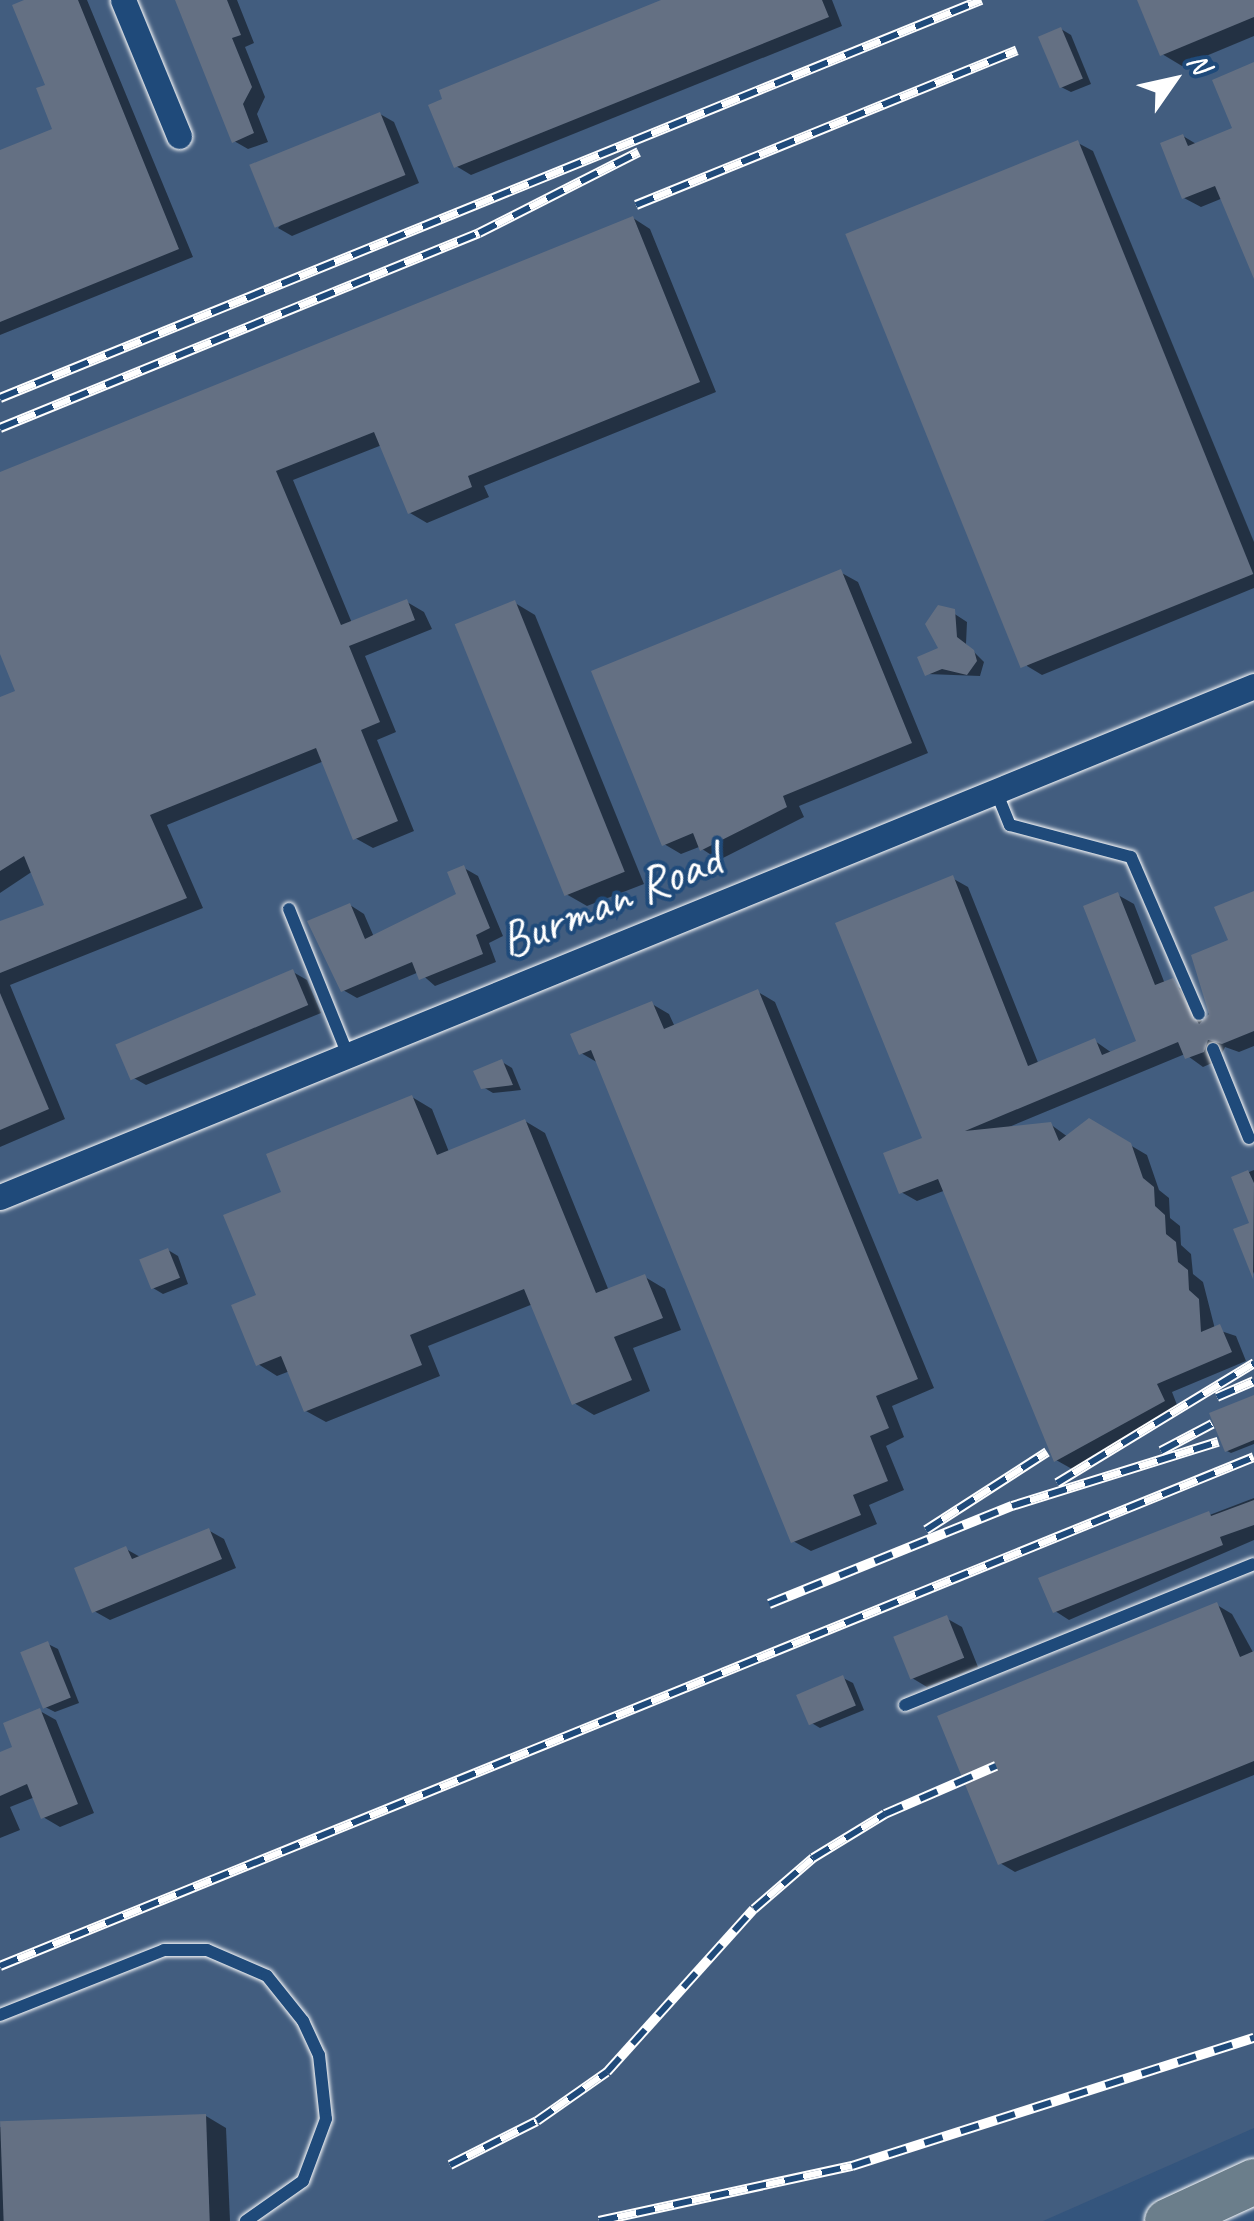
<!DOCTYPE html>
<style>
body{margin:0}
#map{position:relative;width:1254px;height:2221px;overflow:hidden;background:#34557d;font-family:Caveat,sans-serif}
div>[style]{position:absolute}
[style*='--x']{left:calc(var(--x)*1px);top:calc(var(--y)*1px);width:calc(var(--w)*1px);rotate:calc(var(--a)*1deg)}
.built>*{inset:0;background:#425d7f}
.shadow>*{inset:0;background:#0007}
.building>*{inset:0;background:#647083;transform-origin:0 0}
.roads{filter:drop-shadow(0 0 2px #fff) drop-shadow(0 0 2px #fff)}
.service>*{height:12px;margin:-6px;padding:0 6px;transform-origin:6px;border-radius:6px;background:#1f4a7a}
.minor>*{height:25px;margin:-12.5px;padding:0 12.5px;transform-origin:12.5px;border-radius:12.5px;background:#1f4a7a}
.motorway>*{height:45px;margin:-22.5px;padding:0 22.5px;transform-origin:22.5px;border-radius:22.5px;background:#6b7e8b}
.rail>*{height:10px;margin-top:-5px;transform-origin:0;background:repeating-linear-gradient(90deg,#1f4a7a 0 19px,#fff 0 38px);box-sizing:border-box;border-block:2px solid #fff}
span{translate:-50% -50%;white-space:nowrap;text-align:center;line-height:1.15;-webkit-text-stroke:8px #1f4a7a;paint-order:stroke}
.street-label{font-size:50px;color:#fff}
.north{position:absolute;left:1124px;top:30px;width:100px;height:100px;-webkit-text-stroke:8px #1f4a7a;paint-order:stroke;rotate:56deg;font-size:28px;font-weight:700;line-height:40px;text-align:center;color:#fff}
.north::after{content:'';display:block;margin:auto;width:35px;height:45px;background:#fff;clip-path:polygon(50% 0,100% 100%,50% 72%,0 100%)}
</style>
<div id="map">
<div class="built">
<div style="clip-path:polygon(0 0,1254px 0,1254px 2128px,1043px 2221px,0 2221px)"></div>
</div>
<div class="shadow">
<div style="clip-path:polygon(31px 0,87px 0,193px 257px,0 335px,0 153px,55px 130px)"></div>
<div style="clip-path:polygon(178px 0,237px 0,254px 43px,245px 47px,265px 97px,257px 114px,268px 142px,248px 149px,234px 141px)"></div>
<div style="clip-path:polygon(669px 0,832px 0,842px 26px,471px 175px,456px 166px)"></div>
<div style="clip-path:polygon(1139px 0,1254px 0,1254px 36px,1182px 66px,1162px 54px)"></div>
<div style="clip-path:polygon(1061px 29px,1071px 35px,1091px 84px,1071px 92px,1061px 87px)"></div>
<div style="clip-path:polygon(1254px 65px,1254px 263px,1223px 198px,1201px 207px,1184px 198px,1183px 136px,1198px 145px,1236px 130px)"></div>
<div style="clip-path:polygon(380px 114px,394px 122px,419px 183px,292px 236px,278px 228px)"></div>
<div style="clip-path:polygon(1078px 143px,1093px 151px,1254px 542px,1254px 588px,1042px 675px,1027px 666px)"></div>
<div style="clip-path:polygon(633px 218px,650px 229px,716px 392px,484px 486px,489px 497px,427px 523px,410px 513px,382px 445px,293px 480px,352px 623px,407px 602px,424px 612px,432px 629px,365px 656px,396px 732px,377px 740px,414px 831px,373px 848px,355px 838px,324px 761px,167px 825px,203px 908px,10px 985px,65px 1119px,0 1147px,0 924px,48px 906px,33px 871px,0 893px,0 700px,18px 692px,0 635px,0 476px)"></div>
<div style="clip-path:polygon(840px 572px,858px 582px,928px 753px,799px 806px,804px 817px,719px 860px,699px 847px,681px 854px,664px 844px)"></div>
<div style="clip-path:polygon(515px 603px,535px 615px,644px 884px,587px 906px,566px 894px)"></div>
<div style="clip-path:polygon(944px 607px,967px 622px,966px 644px,984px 662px,980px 676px,927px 674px,942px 649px,928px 624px)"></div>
<div style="clip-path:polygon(464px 868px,478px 876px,503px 936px,489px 943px,496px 962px,435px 986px,419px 972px,357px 998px,343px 990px,350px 905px,364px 914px,374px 937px,459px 895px)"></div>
<div style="clip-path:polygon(952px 878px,968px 887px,1039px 1065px,1095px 1041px,1112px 1053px,1139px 1042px,1118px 895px,1134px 904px,1165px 984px,1188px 990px,1204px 1026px,1254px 894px,1254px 1046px,1239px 1052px,1225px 1047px,1219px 1060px,1203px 1067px,1185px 1054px,1009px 1127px,1050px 1124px,1068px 1137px,1089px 1121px,1147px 1155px,1159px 1190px,1169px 1198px,1170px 1218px,1180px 1226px,1181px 1245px,1191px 1254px,1193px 1274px,1203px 1282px,1215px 1329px,1236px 1336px,1246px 1361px,1172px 1392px,1179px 1410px,1072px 1469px,1056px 1460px,946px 1190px,917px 1201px,901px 1192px,925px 1139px)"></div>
<div style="clip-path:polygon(293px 972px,307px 980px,321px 1013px,146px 1085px,132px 1077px)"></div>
<div style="clip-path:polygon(758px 992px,775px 1002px,934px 1388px,892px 1406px,904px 1437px,886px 1446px,904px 1490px,869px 1505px,877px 1524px,811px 1551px,793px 1541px,600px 1064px,581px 1053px,652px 1004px,669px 1014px,675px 1027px)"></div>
<div style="clip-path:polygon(502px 1062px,512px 1068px,521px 1090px,493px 1093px,483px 1087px)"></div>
<div style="clip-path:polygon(412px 1097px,432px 1109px,449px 1152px,525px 1121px,545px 1133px,609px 1291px,645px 1277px,665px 1289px,681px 1330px,633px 1348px,650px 1391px,594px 1415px,574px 1403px,533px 1304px,428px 1346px,440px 1376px,326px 1422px,306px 1411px,290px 1371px,277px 1376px,258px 1364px,259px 1297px,285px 1193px)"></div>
<div style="clip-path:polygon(1254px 1170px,1254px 1274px,1236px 1231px,1253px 1224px,1234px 1178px)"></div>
<div style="clip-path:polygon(168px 1250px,178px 1256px,188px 1284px,163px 1294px,153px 1288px)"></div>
<div style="clip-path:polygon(1254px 1397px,1254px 1444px,1231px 1453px,1227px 1451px)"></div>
<div style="clip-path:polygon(1254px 1498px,1254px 1540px,1069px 1620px,1055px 1611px,1042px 1579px)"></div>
<div style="clip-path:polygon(208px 1530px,224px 1539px,236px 1568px,110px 1620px,94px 1611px,126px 1549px,142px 1558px)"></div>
<div style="clip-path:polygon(1217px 1605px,1232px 1614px,1254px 1654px,1254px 1775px,1015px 1872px,1000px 1863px)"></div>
<div style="clip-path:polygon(946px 1618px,962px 1627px,978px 1667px,927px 1687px,912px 1678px)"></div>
<div style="clip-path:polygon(48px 1644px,58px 1649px,79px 1703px,55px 1712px,45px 1707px)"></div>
<div style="clip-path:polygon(843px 1678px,853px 1683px,864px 1710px,820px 1728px,810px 1722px)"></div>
<div style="clip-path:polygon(40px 1711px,56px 1720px,94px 1813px,60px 1827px,43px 1817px,35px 1797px,10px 1807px,20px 1830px,0 1838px,0 1755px,15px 1749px)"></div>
<div style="clip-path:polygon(206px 2116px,226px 2128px,230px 2221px,0 2221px,0 2127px)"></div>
</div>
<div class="building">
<div style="clip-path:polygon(24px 0,78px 0,179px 249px,0 322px,0 150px,52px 129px,36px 88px,45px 85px,12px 5px)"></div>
<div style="clip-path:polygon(175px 0,227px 0,241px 35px,232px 38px,252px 87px,243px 104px,254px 133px,232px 143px)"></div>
<div style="clip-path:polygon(661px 0,822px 0,829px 17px,454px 168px,428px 105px,442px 99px,439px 90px)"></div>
<div style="clip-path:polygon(1137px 0,1254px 0,1254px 17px,1160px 56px)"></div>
<div style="left:1061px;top:27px;width:56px;height:25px;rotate:67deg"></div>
<div style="clip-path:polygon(1254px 62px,1254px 279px,1215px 186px,1182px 199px,1160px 143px,1183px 134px,1188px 146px,1232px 128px,1212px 80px)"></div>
<div style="left:380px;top:112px;width:68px;height:141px;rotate:68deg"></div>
<div style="left:1078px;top:140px;width:468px;height:251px;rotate:68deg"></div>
<div style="clip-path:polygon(633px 216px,700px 382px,468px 476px,472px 487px,408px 514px,374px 432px,276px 471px,341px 625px,407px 599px,415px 620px,349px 646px,380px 722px,361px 730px,398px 821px,353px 840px,316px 748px,150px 815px,187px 898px,0 973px,0 921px,44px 905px,24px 856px,0 871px,0 697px,15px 691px,0 654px,0 472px)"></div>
<div style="clip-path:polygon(841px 569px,912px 743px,783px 796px,787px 807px,700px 851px,693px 833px,662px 846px,591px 671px)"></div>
<div style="left:515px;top:600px;width:293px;height:65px;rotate:68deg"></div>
<div style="clip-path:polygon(938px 605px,955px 609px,957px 637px,974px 650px,977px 661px,967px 675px,942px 669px,925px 676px,917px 657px,938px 648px,925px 624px)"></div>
<div style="clip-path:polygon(464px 865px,490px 928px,476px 935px,483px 954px,419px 980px,412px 962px,341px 992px,307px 921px,350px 903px,365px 939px,456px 894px,447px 872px)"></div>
<div style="clip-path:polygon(953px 875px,1028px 1066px,1095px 1038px,1102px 1055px,1136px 1041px,1083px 906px,1118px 892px,1155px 985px,1173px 978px,1199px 1024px,1209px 1014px,1191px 955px,1228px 940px,1214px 907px,1254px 891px,1254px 1031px,1222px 1044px,1208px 1040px,1204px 1052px,1185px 1059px,1178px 1042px,965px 1131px,1051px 1122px,1059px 1141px,1089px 1118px,1131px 1143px,1143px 1178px,1154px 1187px,1155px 1206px,1165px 1215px,1166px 1234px,1176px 1242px,1178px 1262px,1188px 1270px,1189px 1290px,1199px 1299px,1201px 1332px,1220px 1324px,1232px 1352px,1157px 1384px,1165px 1401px,1054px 1462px,938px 1179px,899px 1194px,883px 1153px,922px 1138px,835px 923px)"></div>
<div style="left:293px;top:969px;width:39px;height:193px;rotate:67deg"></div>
<div style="clip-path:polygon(758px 989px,918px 1379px,876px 1396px,889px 1428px,870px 1436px,888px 1481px,853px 1495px,861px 1515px,791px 1543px,591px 1050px,579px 1055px,570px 1034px,652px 1001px,664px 1029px)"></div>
<div style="clip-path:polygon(0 993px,49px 1109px,0 1130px)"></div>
<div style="clip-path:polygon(502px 1059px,513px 1085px,481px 1089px,473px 1071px)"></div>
<div style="clip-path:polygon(412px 1095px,437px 1155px,525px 1119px,596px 1293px,645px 1274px,663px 1318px,614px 1337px,632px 1380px,572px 1405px,524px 1289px,410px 1335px,422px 1365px,304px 1412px,281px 1356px,256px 1366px,231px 1305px,256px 1295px,223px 1215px,281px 1192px,266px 1154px)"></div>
<div style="clip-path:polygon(1248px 1170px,1254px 1183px,1253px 1279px,1233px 1229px,1249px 1223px,1231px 1177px)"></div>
<div style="left:168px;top:1248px;width:32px;height:31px;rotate:68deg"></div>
<div style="clip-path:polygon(1254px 1395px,1254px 1440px,1225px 1452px,1209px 1413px)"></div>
<div style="clip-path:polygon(1254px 1500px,1254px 1525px,1220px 1537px,1223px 1545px,1053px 1613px,1038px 1578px,1209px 1511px,1211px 1516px)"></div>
<div style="clip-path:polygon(209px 1528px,222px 1559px,92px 1613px,74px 1568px,126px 1546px,132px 1559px)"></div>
<div style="clip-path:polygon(1217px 1602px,1240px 1657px,1254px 1651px,1254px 1761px,998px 1865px,937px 1716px)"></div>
<div style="left:947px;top:1615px;width:46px;height:58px;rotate:68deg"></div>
<div style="left:48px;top:1641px;width:61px;height:30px;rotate:68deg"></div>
<div style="left:843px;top:1675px;width:33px;height:51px;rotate:67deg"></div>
<div style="clip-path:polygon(40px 1708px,78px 1804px,41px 1819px,27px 1784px,0 1796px,0 1752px,12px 1747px,3px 1723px)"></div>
<div style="left:206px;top:2114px;width:107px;height:206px;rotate:88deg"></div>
</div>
<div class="roads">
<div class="service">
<div style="--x:996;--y:791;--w:37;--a:68"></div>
<div style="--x:1010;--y:825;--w:125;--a:14.8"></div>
<div style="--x:1131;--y:857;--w:171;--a:66.6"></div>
<div style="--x:289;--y:909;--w:157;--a:68"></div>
<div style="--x:1213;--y:1049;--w:96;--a:68"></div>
<div style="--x:905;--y:1705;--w:376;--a:-22"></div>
<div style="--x:0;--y:2015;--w:176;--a:-21.6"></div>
<div style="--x:164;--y:1950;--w:43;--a:0"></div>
<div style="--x:207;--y:1950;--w:65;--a:23.4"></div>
<div style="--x:267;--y:1976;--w:58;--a:51.3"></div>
<div style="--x:303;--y:2021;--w:38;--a:65"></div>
<div style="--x:319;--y:2055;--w:64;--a:83.8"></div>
<div style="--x:326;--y:2119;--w:66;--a:110.4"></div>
<div style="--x:303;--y:2181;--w:70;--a:144.9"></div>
</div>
<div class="minor">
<div style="--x:123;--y:0;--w:147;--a:67.6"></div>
<div style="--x:0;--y:1197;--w:1354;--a:-22.17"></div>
</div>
<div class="motorway">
<div style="--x:1167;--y:2221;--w:96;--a:-24.7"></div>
</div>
</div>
<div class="rail">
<div style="--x:636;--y:205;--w:411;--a:-22.1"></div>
<div style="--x:0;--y:398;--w:1059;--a:-22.08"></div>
<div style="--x:0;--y:428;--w:517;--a:-22.15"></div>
<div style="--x:479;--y:233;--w:179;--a:-26.9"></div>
<div style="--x:1217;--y:1397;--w:40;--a:-23.4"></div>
<div style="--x:1161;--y:1451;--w:58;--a:-27.9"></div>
<div style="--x:1057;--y:1483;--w:231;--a:-31.3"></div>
<div style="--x:926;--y:1530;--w:144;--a:-32.8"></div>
<div style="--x:769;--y:1604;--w:262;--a:-22"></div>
<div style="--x:1012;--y:1506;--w:216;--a:-17.3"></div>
<div style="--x:0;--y:1966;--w:1353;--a:-22.09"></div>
<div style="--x:450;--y:2165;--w:97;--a:-26.8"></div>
<div style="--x:537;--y:2121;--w:85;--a:-35"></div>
<div style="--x:607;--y:2072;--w:219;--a:-48"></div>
<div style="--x:754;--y:1909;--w:78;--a:-40.8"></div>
<div style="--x:813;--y:1858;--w:84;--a:-31.4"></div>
<div style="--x:885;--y:1814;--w:121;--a:-23.4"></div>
<div style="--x:599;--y:2221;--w:259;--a:-12.3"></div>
<div style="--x:852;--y:2166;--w:422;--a:-17.7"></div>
</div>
<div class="street-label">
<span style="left:610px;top:900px;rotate:-22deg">Burman Road</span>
</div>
<div class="north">N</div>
</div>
